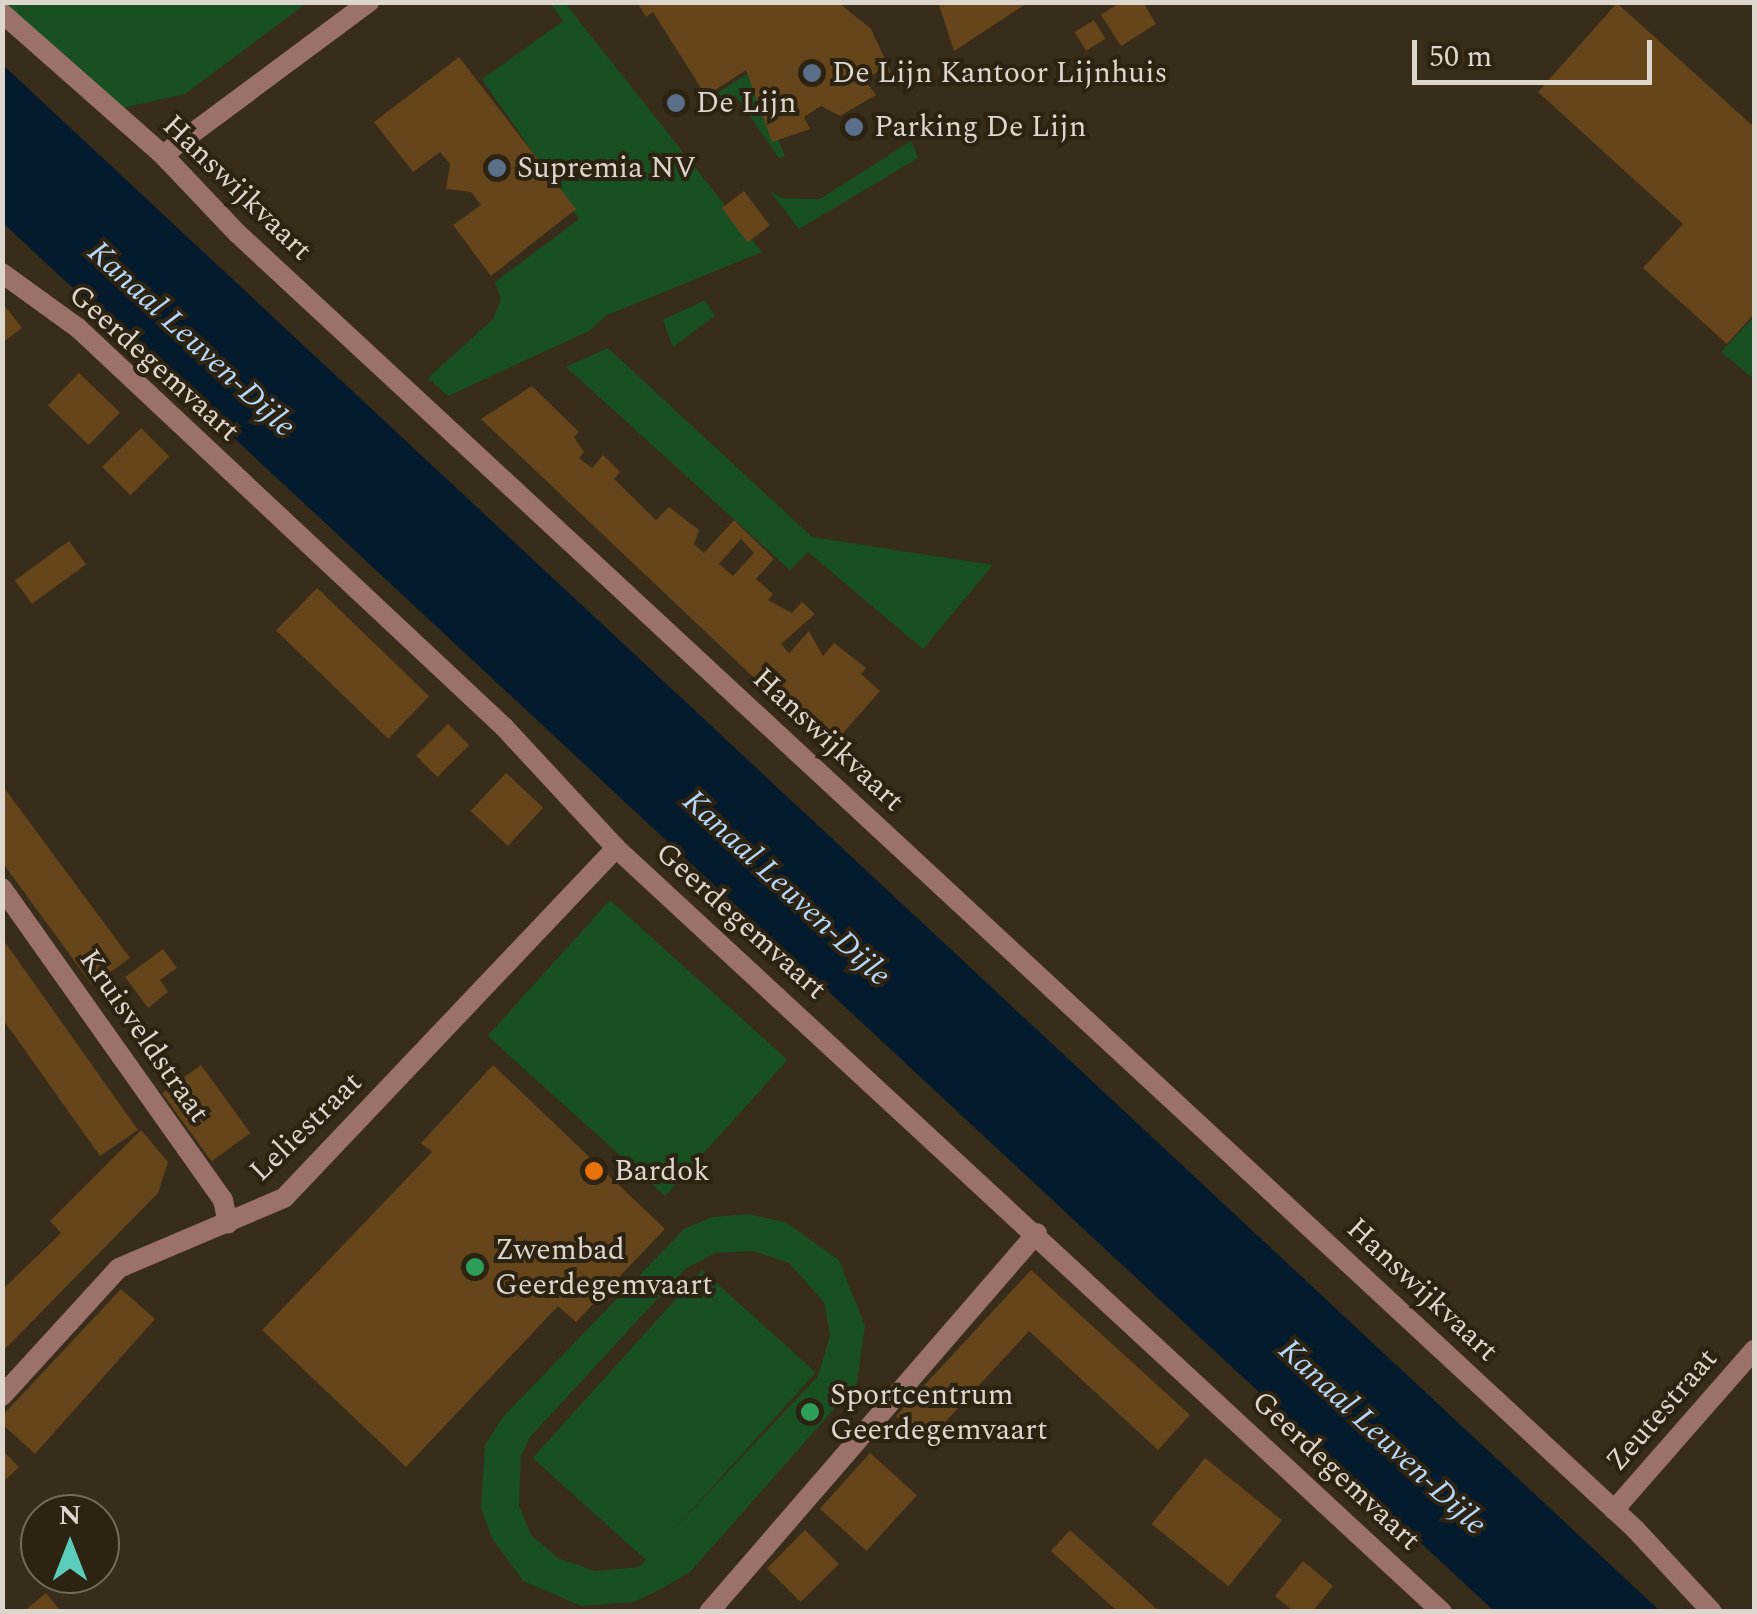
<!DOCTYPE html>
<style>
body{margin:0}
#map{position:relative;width:1757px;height:1614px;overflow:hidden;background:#382c1b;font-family:Spectral,serif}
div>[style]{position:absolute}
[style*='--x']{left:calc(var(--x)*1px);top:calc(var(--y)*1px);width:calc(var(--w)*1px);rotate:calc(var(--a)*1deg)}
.green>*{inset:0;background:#185023;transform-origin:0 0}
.water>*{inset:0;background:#041b2e}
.building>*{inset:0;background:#66451b;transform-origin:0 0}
.street>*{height:20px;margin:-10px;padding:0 10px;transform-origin:10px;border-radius:10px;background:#9b7169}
.dots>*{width:28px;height:28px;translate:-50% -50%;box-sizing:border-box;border:5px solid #2d2312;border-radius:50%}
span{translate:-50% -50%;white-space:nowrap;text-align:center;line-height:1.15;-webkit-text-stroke:8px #2d2312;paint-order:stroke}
.poi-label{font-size:30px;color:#ddd6cc}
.left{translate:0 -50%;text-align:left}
.street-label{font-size:30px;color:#ddd6cc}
.water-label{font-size:32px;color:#b4d7fa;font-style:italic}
.frame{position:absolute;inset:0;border:5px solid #ddd6cc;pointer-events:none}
.north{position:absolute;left:20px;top:1494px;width:100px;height:100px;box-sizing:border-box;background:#2d2312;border:2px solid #736b5c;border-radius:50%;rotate:0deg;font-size:28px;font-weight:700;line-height:40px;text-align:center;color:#ddd6cc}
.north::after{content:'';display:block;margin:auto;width:35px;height:45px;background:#5bcebb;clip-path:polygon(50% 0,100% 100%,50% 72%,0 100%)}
.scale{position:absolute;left:1412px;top:40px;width:240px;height:45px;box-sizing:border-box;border:5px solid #ddd6cc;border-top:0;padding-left:12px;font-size:30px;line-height:35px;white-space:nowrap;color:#ddd6cc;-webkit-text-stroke:8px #2d2312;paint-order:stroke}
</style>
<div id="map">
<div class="green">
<div style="clip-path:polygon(2px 3px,307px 3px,185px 94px,122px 108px)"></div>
<div style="clip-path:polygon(550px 3px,565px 3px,762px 252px,607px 315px,589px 331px,448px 396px,428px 378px,493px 319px,501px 299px,495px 282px,579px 219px,482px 79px,563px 21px)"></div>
<div style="clip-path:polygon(750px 72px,785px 156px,779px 158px,735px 95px,713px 107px,708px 99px)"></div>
<div style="clip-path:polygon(911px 141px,918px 158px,799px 229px,770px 191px,782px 198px,820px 199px)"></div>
<div style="clip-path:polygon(705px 300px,715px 316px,673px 347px,663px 320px)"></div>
<div style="clip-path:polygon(1754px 317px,1754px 379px,1721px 352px)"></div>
<div style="clip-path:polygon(608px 348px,812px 537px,993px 565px,923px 649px,808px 552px,790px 570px,566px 367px)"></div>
<div style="left:610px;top:900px;width:239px;height:183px;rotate:42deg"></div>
<div style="clip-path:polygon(evenodd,748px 1214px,785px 1222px,839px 1260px,865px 1326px,857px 1383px,691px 1571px,661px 1589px,634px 1602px,581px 1606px,523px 1581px,492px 1538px,481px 1508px,485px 1445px,502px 1418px,684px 1229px,712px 1217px,748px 1214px,753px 1251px,789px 1263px,824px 1302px,830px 1335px,818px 1376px,639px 1567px,595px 1571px,558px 1558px,531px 1535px,519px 1505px,521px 1456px,530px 1437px,685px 1269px,715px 1253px,753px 1251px)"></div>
<div style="left:702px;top:1270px;width:153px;height:253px;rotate:42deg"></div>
</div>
<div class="water">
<div style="clip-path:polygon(2px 65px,3px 65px,1660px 1611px,1494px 1611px,3px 223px)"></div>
</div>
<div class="building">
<div style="clip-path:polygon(637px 2px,838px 2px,871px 29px,893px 76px,883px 68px,865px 80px,876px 95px,840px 116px,821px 106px,804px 117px,810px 129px,772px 142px,746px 70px,706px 96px,653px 12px,646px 17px)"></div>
<div style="clip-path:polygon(938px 2px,1029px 2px,954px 51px)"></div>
<div style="clip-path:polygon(1121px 2px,1143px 2px,1156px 24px,1121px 46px,1101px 15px)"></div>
<div style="clip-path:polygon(1617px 3px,1754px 127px,1754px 314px,1727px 344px,1643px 268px,1683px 224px,1538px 92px)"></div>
<div style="left:1094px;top:20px;width:22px;height:23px;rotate:58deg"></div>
<div style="clip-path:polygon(459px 57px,576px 209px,491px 276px,453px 225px,481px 205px,471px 192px,446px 189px,450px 164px,440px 152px,413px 172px,374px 122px)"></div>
<div style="left:744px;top:191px;width:43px;height:28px;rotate:53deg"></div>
<div style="clip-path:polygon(2px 302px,22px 328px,2px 343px)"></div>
<div style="left:79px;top:373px;width:57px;height:45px;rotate:44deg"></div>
<div style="clip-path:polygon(evenodd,532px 386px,579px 432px,574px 437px,584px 452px,579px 458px,592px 468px,603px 455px,620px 472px,614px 479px,656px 520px,669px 507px,699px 530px,694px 544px,704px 553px,734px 520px,774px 559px,756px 579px,773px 594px,768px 600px,792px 613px,802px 602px,815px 614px,781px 644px,789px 653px,809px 631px,823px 656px,834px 643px,866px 668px,861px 674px,880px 691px,829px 749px,481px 419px,532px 386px,741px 539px,754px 553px,733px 576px,719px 564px,741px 539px)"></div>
<div style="left:141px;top:428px;width:40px;height:55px;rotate:45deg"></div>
<div style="left:69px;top:541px;width:29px;height:67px;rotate:54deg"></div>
<div style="left:317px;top:588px;width:156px;height:59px;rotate:44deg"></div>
<div style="left:448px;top:724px;width:30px;height:45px;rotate:45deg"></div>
<div style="left:506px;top:773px;width:51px;height:52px;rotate:43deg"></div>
<div style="clip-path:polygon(2px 785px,130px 958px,92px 985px,2px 862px)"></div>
<div style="clip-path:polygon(2px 938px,138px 1130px,100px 1156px,2px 1018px)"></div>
<div style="clip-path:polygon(163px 949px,177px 968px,160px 980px,168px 992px,148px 1008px,125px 977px)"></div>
<div style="left:201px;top:1065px;width:84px;height:48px;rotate:54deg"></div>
<div style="clip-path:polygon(493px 1065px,665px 1229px,576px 1322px,558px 1306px,406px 1467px,262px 1330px,432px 1152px,421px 1143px)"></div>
<div style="clip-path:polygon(141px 1130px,168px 1162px,158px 1193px,2px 1352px,2px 1290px,61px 1233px,50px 1221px)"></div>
<div style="clip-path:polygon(1031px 1270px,1190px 1415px,1158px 1450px,1029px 1331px,926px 1443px,896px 1416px)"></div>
<div style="clip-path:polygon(121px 1289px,155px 1319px,35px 1454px,2px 1424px,2px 1416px)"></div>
<div style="clip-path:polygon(2px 1450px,19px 1467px,2px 1483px)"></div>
<div style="left:870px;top:1453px;width:63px;height:75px;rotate:42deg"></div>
<div style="left:1205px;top:1458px;width:99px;height:85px;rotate:39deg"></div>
<div style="left:805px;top:1530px;width:48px;height:54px;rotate:45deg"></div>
<div style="clip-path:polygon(1070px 1530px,1160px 1612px,1118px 1612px,1051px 1551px)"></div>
<div style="clip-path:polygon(1303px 1561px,1333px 1586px,1312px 1612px,1294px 1612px,1275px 1596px)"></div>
<div style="clip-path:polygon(46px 1593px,61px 1612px,23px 1612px)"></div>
</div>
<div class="street">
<div style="--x:2;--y:13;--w:215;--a:41.4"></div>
<div style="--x:163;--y:155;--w:108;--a:46.5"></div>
<div style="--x:237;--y:233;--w:1906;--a:42.83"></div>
<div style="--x:1635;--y:1529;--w:113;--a:47.1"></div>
<div style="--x:163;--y:155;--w:257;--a:-36.6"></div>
<div style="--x:2;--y:273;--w:94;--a:35.9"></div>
<div style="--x:78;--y:328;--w:584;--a:43.13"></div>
<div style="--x:504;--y:727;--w:165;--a:47.2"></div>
<div style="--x:616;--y:848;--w:1125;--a:42.77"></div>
<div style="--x:2;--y:888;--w:382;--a:54.7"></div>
<div style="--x:223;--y:1200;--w:24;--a:78"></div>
<div style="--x:2;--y:1396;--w:173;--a:-47.6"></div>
<div style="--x:119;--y:1268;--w:179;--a:-23"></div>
<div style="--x:284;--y:1198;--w:482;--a:-46.5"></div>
<div style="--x:1614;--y:1510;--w:213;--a:-48.8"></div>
<div style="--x:709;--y:1612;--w:501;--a:-49.13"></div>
</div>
<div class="dots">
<div style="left:812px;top:73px;background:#5c6f8a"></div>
<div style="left:676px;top:103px;background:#5c6f8a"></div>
<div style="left:854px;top:127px;background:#5c6f8a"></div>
<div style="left:497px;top:168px;background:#5c6f8a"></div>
<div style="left:594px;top:1171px;background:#e8710a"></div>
<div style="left:475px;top:1267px;background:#2e9e5b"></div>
<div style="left:810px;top:1412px;background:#2e9e5b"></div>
</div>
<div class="poi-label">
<span class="left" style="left:832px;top:73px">De Lijn Kantoor Lijnhuis</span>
<span class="left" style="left:696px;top:103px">De Lijn</span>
<span class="left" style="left:874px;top:127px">Parking De Lijn</span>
<span class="left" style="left:517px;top:168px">Supremia NV</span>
<span class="left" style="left:614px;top:1171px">Bardok</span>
<span class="left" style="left:495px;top:1267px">Zwembad<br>Geerdegemvaart</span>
<span class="left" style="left:830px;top:1412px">Sportcentrum<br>Geerdegemvaart</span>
</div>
<div class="street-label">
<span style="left:237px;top:188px;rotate:44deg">Hanswijkvaart</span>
<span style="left:154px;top:363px;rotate:42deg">Geerdegemvaart</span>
<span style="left:828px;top:740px;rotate:43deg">Hanswijkvaart</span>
<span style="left:741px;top:921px;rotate:42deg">Geerdegemvaart</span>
<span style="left:144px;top:1036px;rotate:55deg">Kruisveldstraat</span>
<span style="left:306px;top:1127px;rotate:-44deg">Leliestraat</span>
<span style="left:1422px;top:1290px;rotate:43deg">Hanswijkvaart</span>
<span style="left:1662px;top:1410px;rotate:-49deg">Zeutestraat</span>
<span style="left:1336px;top:1471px;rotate:43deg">Geerdegemvaart</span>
</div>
<div class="water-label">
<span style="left:191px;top:340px;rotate:43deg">Kanaal Leuven-Dijle</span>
<span style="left:786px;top:889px;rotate:43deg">Kanaal Leuven-Dijle</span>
<span style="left:1382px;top:1438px;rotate:43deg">Kanaal Leuven-Dijle</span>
</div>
<div class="frame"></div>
<div class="north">N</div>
<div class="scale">50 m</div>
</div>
